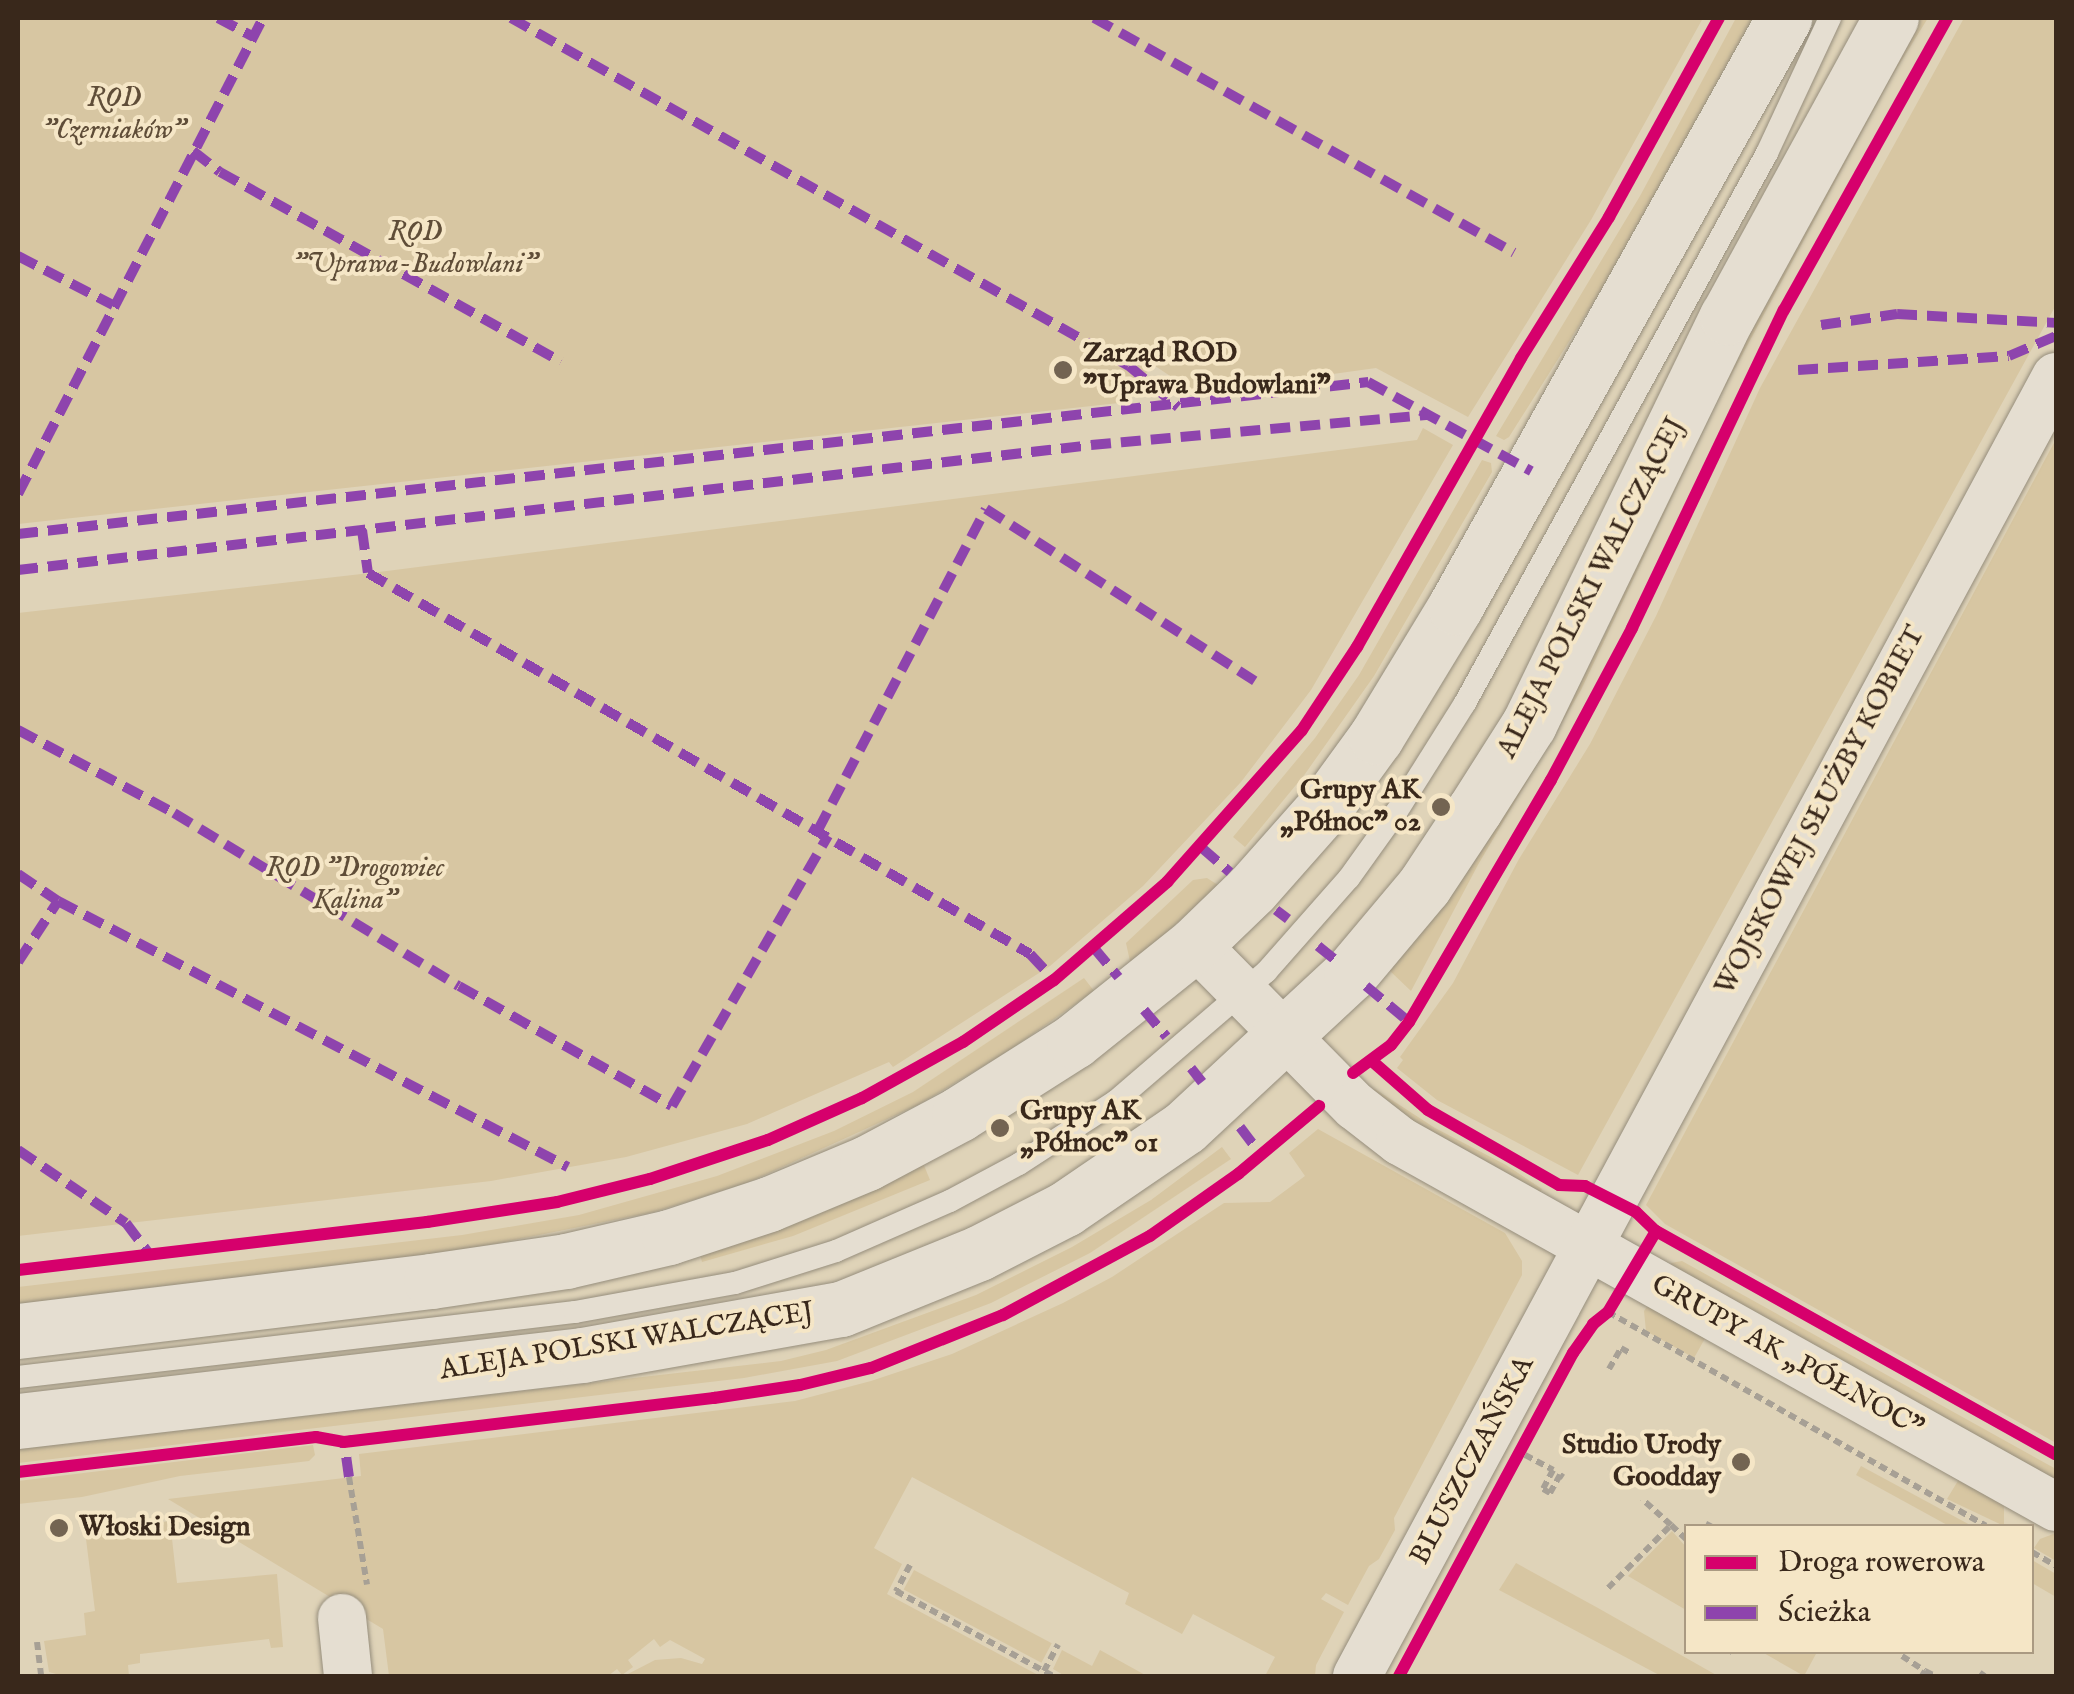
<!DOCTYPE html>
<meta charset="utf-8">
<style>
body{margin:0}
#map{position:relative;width:2074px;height:1694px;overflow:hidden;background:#dfd3b8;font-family:"IM FELL English",serif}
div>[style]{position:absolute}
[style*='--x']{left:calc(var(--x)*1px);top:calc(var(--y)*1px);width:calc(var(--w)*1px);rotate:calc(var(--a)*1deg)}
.green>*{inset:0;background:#d7c6a2;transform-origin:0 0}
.path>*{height:6px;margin-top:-3px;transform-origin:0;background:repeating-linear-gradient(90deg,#a7a095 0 8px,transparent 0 13px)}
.roads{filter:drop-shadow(0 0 2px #958d7c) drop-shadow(0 0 2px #958d7c)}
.service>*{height:22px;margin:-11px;padding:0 11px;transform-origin:11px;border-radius:11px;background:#e5ded1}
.minor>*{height:48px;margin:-24px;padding:0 24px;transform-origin:24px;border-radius:24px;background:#e5ded1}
.secondary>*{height:55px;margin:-27.5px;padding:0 27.5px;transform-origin:27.5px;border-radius:27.5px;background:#e5ded1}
.quiet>*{height:10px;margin-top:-5px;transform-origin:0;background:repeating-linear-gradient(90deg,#8e44ad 0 20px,transparent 0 30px)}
.cycleway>*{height:12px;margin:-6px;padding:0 6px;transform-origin:6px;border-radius:6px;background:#d6006c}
.dots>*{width:28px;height:28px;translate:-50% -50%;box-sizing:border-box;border:5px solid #f5e6c6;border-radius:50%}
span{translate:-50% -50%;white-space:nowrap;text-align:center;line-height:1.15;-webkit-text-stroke:8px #f5e6c6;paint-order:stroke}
.park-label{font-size:28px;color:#5f4d38;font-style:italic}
.poi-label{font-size:28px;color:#39281b;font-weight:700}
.left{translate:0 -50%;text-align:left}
.right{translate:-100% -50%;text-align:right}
.street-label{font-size:28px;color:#39281b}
.frame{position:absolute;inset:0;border:20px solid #39281b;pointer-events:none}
.legend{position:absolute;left:1684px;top:1524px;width:350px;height:130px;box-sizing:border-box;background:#f5e6c6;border:2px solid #aa9a82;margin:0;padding:12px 18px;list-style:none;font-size:30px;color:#39281b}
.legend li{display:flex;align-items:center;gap:20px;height:50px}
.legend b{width:50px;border:2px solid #aa9a82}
</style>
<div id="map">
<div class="green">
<div style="clip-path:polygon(18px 18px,1703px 18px,1591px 220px,1468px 417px,1376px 368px,1196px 393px,1152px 364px,1128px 402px,18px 524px)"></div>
<div style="clip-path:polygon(1736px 18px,1753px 18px,1641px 227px,1509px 437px,1504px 440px,1496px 436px,1640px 196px)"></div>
<div style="clip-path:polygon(1921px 18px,1928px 18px,1892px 76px,1718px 400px,1581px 690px,1479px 863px,1411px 991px,1389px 970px,1473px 863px,1562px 713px,1603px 638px,1714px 398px)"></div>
<div style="clip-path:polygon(1964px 18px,2056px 18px,2056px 305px,1578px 1175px,1437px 1100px,1397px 1068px,1403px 1060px,1400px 1057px,1453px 983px,1519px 859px,1590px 744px,1656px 616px,1760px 388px)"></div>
<div style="clip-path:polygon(1423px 428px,1453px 445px,1311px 690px,1241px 782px,1143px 886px,1050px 966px,893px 1067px,889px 1062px,747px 1124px,626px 1157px,491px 1181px,18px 1236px,18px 613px,379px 572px,1417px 440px)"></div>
<div style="clip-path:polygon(2056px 439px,2056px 1443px,1665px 1224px,1646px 1205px)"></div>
<div style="clip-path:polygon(1482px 460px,1491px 463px,1492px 472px,1374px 676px,1305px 774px,1245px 847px,1233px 837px,1315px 738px,1359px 675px)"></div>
<div style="clip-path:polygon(1207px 878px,1218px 885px,1131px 966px,1126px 943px,1193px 880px)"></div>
<div style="clip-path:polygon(1084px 978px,1094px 991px,1010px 1050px,918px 1105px,747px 1183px,654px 1212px,465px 1250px,18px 1304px,18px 1287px,462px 1235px,579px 1215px,717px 1176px,834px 1131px,913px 1092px)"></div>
<div style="clip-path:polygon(1375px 1089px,1435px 1128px,1506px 1165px,1542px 1189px,1538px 1197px,1414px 1126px,1370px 1093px)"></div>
<div style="clip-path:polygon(1318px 1129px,1505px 1233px,1522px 1261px,1522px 1275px,1394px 1518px,1395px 1530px,1379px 1559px,1369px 1566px,1348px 1605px,1326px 1593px,1321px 1599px,1344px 1612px,1316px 1665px,1315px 1676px,1265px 1676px,1275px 1657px,1193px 1614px,1182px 1634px,1125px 1604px,1129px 1593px,912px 1477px,874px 1548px,902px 1564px,887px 1594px,1040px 1676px,624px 1676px,655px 1660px,681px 1658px,702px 1664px,705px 1659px,670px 1640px,660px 1647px,654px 1639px,628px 1660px,633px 1667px,622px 1675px,617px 1669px,608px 1676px,389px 1676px,383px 1629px,168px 1499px,361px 1476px,359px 1454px,795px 1401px,871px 1381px,952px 1354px,1063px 1303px,1112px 1277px,1224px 1203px,1270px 1202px,1305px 1176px,1289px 1153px)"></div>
<div style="clip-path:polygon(1222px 1147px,1231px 1159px,1090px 1253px,991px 1303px,837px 1361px,744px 1378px,18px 1463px,18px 1449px,781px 1361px,826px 1350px,976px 1295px,1072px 1247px,1151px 1200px)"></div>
<div style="clip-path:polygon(923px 1163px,930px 1180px,793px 1236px,702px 1262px,700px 1254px)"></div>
<div style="clip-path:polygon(1682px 1261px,2056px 1469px,2056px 1488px,1667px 1271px,1671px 1263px)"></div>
<div style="clip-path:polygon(1651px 1301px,1708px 1333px,1694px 1358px,1646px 1331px,1644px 1311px)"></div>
<div style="clip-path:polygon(313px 1445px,315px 1455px,309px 1461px,180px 1476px,82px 1497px,18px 1504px,18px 1481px)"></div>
<div style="clip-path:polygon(1861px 1466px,1972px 1526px,1949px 1526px,1856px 1475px)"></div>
<div style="clip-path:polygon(1959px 1479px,2004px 1503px,2004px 1526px,1947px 1499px)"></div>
<div style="clip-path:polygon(170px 1521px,177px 1583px,277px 1574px,283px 1647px,271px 1648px,269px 1639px,140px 1654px,140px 1663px,128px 1665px,129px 1676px,63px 1676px,49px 1672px,44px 1641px,86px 1635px,84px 1613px,95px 1611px,85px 1531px)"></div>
<div style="clip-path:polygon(1672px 1531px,1686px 1547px,1686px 1610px,1628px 1576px)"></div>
<div style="clip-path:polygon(2056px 1533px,2056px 1561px,2034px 1548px,2040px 1539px)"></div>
<div style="clip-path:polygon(2032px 1560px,2056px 1574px,2056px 1597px,2032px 1583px)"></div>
<div style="clip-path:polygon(1516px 1563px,1598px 1608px,1718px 1676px,1661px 1676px,1499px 1590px)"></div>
<div style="left:914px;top:1570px;width:156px;height:22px;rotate:28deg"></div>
<div style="clip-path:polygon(1062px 1650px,1092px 1666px,1100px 1650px,1147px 1676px,1065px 1676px,1053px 1669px)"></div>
<div style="clip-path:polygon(1762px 1652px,1817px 1652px,1804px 1676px)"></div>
</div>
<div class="path">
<div style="--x:1608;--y:1312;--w:434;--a:29.5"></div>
<div style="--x:1609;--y:1369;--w:24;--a:-60"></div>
<div style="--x:1621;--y:1348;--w:10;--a:29"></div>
<div style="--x:1525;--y:1455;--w:32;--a:28"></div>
<div style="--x:1553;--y:1470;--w:21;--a:118"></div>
<div style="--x:1543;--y:1489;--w:8;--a:30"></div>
<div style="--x:1550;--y:1493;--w:21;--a:-61"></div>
<div style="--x:1560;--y:1475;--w:4;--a:34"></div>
<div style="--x:349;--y:1477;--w:109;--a:80.5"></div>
<div style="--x:1671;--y:1525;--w:21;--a:43"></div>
<div style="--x:1708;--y:1526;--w:4;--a:-63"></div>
<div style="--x:2032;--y:1552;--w:28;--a:30"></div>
<div style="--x:910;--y:1565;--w:30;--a:118"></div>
<div style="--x:896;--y:1591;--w:179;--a:28.4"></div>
<div style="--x:1608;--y:1588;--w:89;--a:-45"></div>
<div style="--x:1671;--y:1525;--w:39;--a:-138"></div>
<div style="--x:37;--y:1642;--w:34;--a:83"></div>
<div style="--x:1728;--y:1653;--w:1;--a:-45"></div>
<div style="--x:1902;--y:1656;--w:27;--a:33"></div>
<div style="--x:1925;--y:1671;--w:6;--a:121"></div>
<div style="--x:1044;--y:1671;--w:30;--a:-62"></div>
<div style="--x:1925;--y:1671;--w:11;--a:27"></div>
<div style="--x:1981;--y:1676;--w:5;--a:-53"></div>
</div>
<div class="roads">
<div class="service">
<div style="--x:18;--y:1377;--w:561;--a:-6.66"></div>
<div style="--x:575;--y:1312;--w:163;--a:-10.3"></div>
<div style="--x:735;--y:1283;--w:106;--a:-17.6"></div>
<div style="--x:836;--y:1251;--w:124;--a:-23.7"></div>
<div style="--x:950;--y:1201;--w:78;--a:-28.2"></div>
<div style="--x:1019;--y:1164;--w:116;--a:-33"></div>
<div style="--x:1116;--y:1101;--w:198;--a:-40.7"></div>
<div style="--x:1266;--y:972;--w:125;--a:-48.6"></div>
<div style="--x:1349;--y:878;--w:82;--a:-54.4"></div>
<div style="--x:1397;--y:811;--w:128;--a:-57.8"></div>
<div style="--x:1465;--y:703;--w:627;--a:-61.23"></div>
<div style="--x:1767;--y:153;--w:149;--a:-65"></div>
</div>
<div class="minor">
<div style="--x:1195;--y:944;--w:228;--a:45.4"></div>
<div style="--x:1355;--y:1106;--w:57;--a:37.9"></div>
<div style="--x:1400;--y:1141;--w:751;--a:29.16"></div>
<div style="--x:342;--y:1618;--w:58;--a:84.1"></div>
<div style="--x:1357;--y:1676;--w:1475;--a:-61.72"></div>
</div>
<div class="secondary">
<div style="--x:18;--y:1331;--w:416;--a:-6.9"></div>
<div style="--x:431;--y:1281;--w:136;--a:-8.4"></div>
<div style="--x:566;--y:1261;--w:106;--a:-13.1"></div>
<div style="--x:669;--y:1237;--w:105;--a:-18.3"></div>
<div style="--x:769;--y:1204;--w:106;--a:-22.7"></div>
<div style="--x:867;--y:1163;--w:104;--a:-28"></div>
<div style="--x:959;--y:1114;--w:136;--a:-32.4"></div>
<div style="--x:1074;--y:1041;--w:155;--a:-38.7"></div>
<div style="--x:1195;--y:944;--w:79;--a:-44"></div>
<div style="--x:1252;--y:889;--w:115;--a:-48.5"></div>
<div style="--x:1328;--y:803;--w:82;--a:-54"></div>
<div style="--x:1376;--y:737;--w:152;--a:-58.7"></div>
<div style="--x:1455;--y:607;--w:675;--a:-60.81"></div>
<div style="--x:18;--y:1421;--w:568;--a:-6.67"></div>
<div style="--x:582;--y:1355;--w:263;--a:-10.1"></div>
<div style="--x:841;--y:1309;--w:149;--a:-22.1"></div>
<div style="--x:979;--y:1253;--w:97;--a:-27.1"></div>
<div style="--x:1065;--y:1209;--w:145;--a:-34.3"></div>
<div style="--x:1185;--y:1127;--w:226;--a:-42.9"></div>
<div style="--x:1351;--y:973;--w:114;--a:-50"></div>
<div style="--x:1424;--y:886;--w:92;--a:-56.5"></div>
<div style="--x:1475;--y:809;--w:101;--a:-57.6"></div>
<div style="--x:1529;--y:724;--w:453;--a:-64.1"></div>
<div style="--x:1727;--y:317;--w:341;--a:-61.3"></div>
</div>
</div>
<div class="quiet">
<div style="--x:218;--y:18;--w:40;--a:28"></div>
<div style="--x:511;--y:18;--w:709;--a:29.38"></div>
<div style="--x:1129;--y:366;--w:64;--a:39.9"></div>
<div style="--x:1094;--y:18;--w:481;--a:29.2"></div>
<div style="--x:193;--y:151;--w:34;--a:38"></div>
<div style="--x:220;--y:172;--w:390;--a:29.1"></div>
<div style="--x:18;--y:256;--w:107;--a:27.3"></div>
<div style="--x:1821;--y:325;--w:77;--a:-8.2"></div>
<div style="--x:1897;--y:314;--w:159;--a:3.2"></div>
<div style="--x:1798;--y:370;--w:211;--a:-3.8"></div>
<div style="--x:2009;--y:356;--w:51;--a:-23.1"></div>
<div style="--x:18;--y:494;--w:535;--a:-62.76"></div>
<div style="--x:362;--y:530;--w:43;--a:82.1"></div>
<div style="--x:368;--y:573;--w:764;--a:29.92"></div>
<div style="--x:1030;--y:954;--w:35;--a:47"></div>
<div style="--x:18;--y:534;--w:1359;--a:-6.42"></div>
<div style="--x:1368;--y:382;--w:186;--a:28.6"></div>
<div style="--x:18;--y:570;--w:1080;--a:-6.64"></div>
<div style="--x:1091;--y:445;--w:339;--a:-5.1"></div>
<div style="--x:18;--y:730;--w:177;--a:28"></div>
<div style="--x:174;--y:813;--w:333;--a:31.3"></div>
<div style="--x:459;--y:986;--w:244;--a:29.4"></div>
<div style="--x:672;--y:1106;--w:312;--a:-60"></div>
<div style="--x:818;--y:830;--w:362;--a:-62.4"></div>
<div style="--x:986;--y:509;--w:319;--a:32.6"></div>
<div style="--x:1202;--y:848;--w:37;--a:41"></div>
<div style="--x:18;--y:874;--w:48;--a:34"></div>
<div style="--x:58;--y:901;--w:575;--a:27.55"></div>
<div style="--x:1276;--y:910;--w:15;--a:37"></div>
<div style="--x:1318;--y:946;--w:21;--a:39"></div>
<div style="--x:1094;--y:948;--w:38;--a:50"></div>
<div style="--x:18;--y:962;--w:73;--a:-56.7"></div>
<div style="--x:1366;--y:986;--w:56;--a:39.9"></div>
<div style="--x:1144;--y:1010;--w:35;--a:50"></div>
<div style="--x:1191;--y:1068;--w:18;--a:52"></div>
<div style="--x:1240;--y:1127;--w:36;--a:53"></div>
<div style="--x:18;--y:1150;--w:130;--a:34.1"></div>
<div style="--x:126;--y:1223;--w:40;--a:53"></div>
<div style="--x:349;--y:1477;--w:35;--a:-98"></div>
<div style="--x:344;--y:1442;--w:9;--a:-13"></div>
</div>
<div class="cycleway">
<div style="--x:1372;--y:1061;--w:74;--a:41.2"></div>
<div style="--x:1428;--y:1110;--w:151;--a:29.8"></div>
<div style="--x:1559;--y:1185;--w:26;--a:2"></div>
<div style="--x:1585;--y:1186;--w:57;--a:27"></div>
<div style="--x:1636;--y:1212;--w:28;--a:44"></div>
<div style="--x:1656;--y:1231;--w:458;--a:29.2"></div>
<div style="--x:1353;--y:1073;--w:47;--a:-36.4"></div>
<div style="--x:1391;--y:1045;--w:29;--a:-52"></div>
<div style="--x:1409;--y:1022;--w:281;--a:-59.6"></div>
<div style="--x:1551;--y:780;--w:172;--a:-61.9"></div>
<div style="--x:1632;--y:628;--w:352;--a:-64.5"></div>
<div style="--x:1784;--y:310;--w:334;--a:-60.8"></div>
<div style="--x:18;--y:1270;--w:412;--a:-6.7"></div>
<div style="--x:427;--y:1222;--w:132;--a:-8.7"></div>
<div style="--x:557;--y:1202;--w:96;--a:-13.9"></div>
<div style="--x:650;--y:1179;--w:124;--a:-18.3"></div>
<div style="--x:768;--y:1140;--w:103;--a:-24.1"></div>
<div style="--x:862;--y:1098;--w:115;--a:-29"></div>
<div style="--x:963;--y:1042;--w:110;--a:-34.3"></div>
<div style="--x:1054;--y:980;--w:150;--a:-40.9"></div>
<div style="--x:1167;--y:882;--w:203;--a:-48.4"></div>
<div style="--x:1302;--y:730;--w:100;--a:-56.5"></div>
<div style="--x:1357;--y:647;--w:332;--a:-60.4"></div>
<div style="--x:1521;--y:358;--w:166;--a:-58"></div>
<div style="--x:1609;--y:217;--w:227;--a:-61.1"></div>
<div style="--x:18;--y:1472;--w:300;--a:-6.7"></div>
<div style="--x:316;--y:1437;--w:28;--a:10"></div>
<div style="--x:344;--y:1442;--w:373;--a:-6.8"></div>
<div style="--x:714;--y:1398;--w:87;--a:-8.6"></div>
<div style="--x:800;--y:1385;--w:73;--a:-13.5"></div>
<div style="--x:871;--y:1368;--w:142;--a:-21.9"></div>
<div style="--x:1003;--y:1315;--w:167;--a:-28.3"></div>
<div style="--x:1150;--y:1236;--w:108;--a:-35.2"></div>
<div style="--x:1238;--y:1174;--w:106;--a:-40"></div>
<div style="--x:1399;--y:1676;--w:367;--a:-61.7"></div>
<div style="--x:1573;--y:1353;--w:35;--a:-55"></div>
<div style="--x:1593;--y:1324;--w:19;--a:-39"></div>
<div style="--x:1608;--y:1312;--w:94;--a:-59.3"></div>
</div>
<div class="dots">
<div style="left:1063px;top:370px;background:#736452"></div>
<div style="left:1441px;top:807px;background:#736452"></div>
<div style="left:1000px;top:1128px;background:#736452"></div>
<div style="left:1741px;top:1462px;background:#736452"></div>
<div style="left:59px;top:1528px;background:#736452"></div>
</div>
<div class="park-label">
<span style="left:114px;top:115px">ROD<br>"Czerniaków"</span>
<span style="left:415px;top:249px">ROD<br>"Uprawa-Budowlani"</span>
<span style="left:355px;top:885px">ROD "Drogowiec<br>Kalina"</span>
</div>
<div class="poi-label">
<span class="left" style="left:1083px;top:370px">Zarząd ROD<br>"Uprawa Budowlani"</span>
<span class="right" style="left:1421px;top:807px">Grupy AK<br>„Północ” 02</span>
<span class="left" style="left:1020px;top:1128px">Grupy AK<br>„Północ” 01</span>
<span class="right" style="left:1721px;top:1462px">Studio Urody<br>Goodday</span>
<span class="left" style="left:79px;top:1528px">Włoski Design</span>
</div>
<div class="street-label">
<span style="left:1592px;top:588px;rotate:-63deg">ALEJA POLSKI WALCZĄCEJ</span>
<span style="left:1821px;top:811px;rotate:-62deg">WOJSKOWEJ SŁUŻBY KOBIET</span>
<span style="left:627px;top:1342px;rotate:-9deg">ALEJA POLSKI WALCZĄCEJ</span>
<span style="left:1787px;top:1357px;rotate:29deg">GRUPY AK „PÓŁNOC”</span>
<span style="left:1473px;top:1461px;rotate:-62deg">BLUSZCZAŃSKA</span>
</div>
<div class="frame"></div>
<ul class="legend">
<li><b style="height:12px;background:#d6006c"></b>Droga rowerowa</li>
<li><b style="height:12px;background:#8e44ad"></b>Ścieżka</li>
</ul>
</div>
